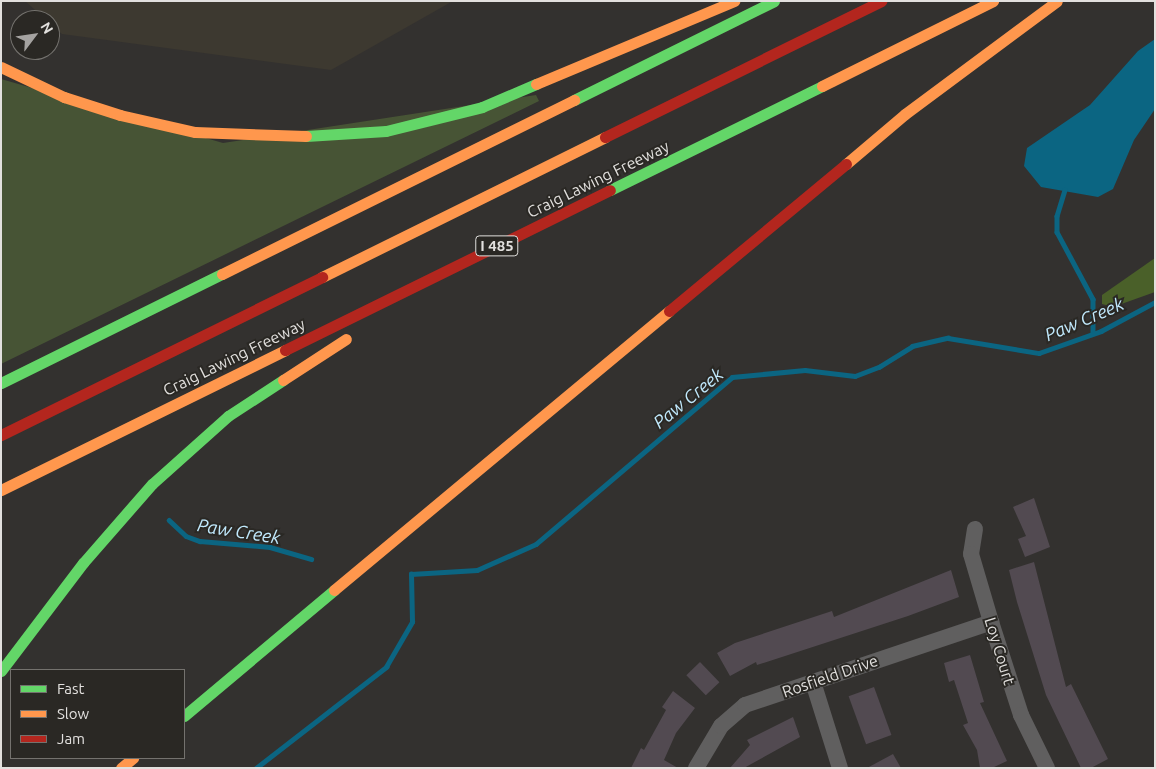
<!DOCTYPE html>
<style>
body{margin:0}
#map{position:relative;width:1156px;height:769px;overflow:hidden;background:#33312f;font-family:Ubuntu,sans-serif}
div>[style]{position:absolute}
[style*='--x']{left:calc(var(--x)*1px);top:calc(var(--y)*1px);width:calc(var(--w)*1px);rotate:calc(var(--a)*1deg)}
.built>*{inset:0;background:#3d3930}
.green>*{inset:0;background:#475435}
.forest>*{inset:0;background:#4a6029}
.water>*{inset:0;background:#0b6582}
.stream>*{height:4.5px;margin:-2.25px;padding:0 2.25px;transform-origin:2.25px;border-radius:2.25px;background:#0b6582}
.building>*{inset:0;background:#524a51;transform-origin:0 0}
.street>*{height:16px;margin:-8px;padding:0 8px;transform-origin:8px;border-radius:8px;background:#605f5f}
.fast>*{height:11px;margin:-5.5px;padding:0 5.5px;transform-origin:5.5px;border-radius:5.5px;background:#63d668}
.slow>*{height:11px;margin:-5.5px;padding:0 5.5px;transform-origin:5.5px;border-radius:5.5px;background:#ff974d}
.jam>*{height:11px;margin:-5.5px;padding:0 5.5px;transform-origin:5.5px;border-radius:5.5px;background:#b3261e}
span{translate:-50% -50%;white-space:nowrap;text-align:center;line-height:1.15;-webkit-text-stroke:4px #2a2824;paint-order:stroke}
.shield-label span{padding:1px 4px;background:#2a2824;border:1px solid;border-radius:4px;-webkit-text-stroke-width:0}
.shield-label{font-size:15px;color:#e2e0de;font-weight:700}
.street-label{font-size:16px;color:#e2e0de}
.water-label{font-size:18px;color:#c1e9fd;font-style:italic}
.frame{position:absolute;inset:0;border:2px solid #e2e0de;pointer-events:none}
.legend{position:absolute;left:10px;top:669px;width:175px;height:90px;box-sizing:border-box;background:#2a2824;border:1px solid #74726e;margin:0;padding:6px 9px;list-style:none;font-size:15px;color:#e2e0de}
.legend li{display:flex;align-items:center;gap:10px;height:25px}
.legend b{width:25px;border:1px solid #74726e}
.north{position:absolute;left:10px;top:10px;width:50px;height:50px;box-sizing:border-box;background:#2a2824;border:1px solid #74726e;border-radius:50%;rotate:59deg;font-size:14px;font-weight:700;line-height:20px;text-align:center;color:#e2e0de}
.north::after{content:'';display:block;margin:auto;width:18px;height:22px;background:#a5a3a1;clip-path:polygon(50% 0,100% 100%,50% 72%,0 100%)}
</style>
<div id="map">
<div class="built">
<div style="clip-path:polygon(25px 1px,453px 1px,331px 70px,62px 34px)"></div>
</div>
<div class="green">
<div style="clip-path:polygon(1px 79px,223px 143px,536px 95px,539px 101px,1px 364px)"></div>
</div>
<div class="forest">
<div style="clip-path:polygon(1155px 258px,1155px 292px,1113px 307px,1102px 304px,1102px 295px)"></div>
</div>
<div class="water">
<div style="clip-path:polygon(1155px 39px,1155px 109px,1134px 140px,1113px 189px,1098px 197px,1041px 187px,1024px 166px,1027px 148px,1090px 105px,1138px 51px)"></div>
</div>
<div class="stream">
<div style="--x:1065;--y:190;--w:27;--a:107"></div>
<div style="--x:1057;--y:216;--w:16;--a:90"></div>
<div style="--x:1057;--y:232;--w:76;--a:61.8"></div>
<div style="--x:1093;--y:299;--w:33;--a:90"></div>
<div style="--x:169;--y:520;--w:23;--a:43"></div>
<div style="--x:186;--y:536;--w:15;--a:20"></div>
<div style="--x:200;--y:541;--w:70;--a:4.9"></div>
<div style="--x:270;--y:547;--w:43;--a:16.3"></div>
<div style="--x:256;--y:768;--w:165;--a:-37.8"></div>
<div style="--x:386;--y:667;--w:52;--a:-60"></div>
<div style="--x:412;--y:622;--w:48;--a:-91.2"></div>
<div style="--x:411;--y:574;--w:66;--a:-3.5"></div>
<div style="--x:477;--y:570;--w:64;--a:-23.8"></div>
<div style="--x:536;--y:544;--w:257;--a:-40.4"></div>
<div style="--x:732;--y:377;--w:73;--a:-5.5"></div>
<div style="--x:805;--y:370;--w:50;--a:6.8"></div>
<div style="--x:855;--y:376;--w:26;--a:-21"></div>
<div style="--x:879;--y:367;--w:39;--a:-32"></div>
<div style="--x:912;--y:346;--w:37;--a:-13"></div>
<div style="--x:948;--y:338;--w:92;--a:9.4"></div>
<div style="--x:1039;--y:353;--w:66;--a:-19.5"></div>
<div style="--x:1101;--y:331;--w:61;--a:-28.2"></div>
</div>
<div class="building">
<div style="clip-path:polygon(1034px 498px,1050px 547px,1025px 557px,1018px 539px,1026px 536px,1013px 507px)"></div>
<div style="clip-path:polygon(1034px 562px,1066px 687px,1071px 684px,1108px 759px,1091px 768px,1081px 768px,1046px 695px,1017px 602px,1009px 570px)"></div>
<div style="clip-path:polygon(951px 570px,959px 597px,908px 616px,757px 665px,756px 662px,730px 676px,717px 653px,735px 643px,832px 611px,834px 617px)"></div>
<div style="clip-path:polygon(970px 655px,984px 702px,980px 703px,1007px 761px,992px 768px,980px 768px,977px 750px,963px 725px,968px 723px,954px 680px,949px 682px,944px 663px)"></div>
<div style="left:700px;top:662px;width:28px;height:19px;rotate:46deg"></div>
<div style="left:874px;top:687px;width:51px;height:27px;rotate:70deg"></div>
<div style="clip-path:polygon(673px 691px,695px 708px,676px 733px,664px 760px,678px 768px,631px 768px,641px 748px,644px 750px,666px 710px,662px 707px)"></div>
<div style="clip-path:polygon(793px 717px,800px 737px,744px 768px,730px 768px,750px 745px,747px 740px)"></div>
<div style="clip-path:polygon(893px 754px,901px 768px,867px 768px)"></div>
</div>
<div class="street">
<div style="--x:975;--y:529;--w:25;--a:99"></div>
<div style="--x:971;--y:554;--w:71;--a:73.6"></div>
<div style="--x:991;--y:622;--w:98;--a:72.1"></div>
<div style="--x:1021;--y:715;--w:59;--a:63.9"></div>
<div style="--x:813;--y:682;--w:90;--a:72.6"></div>
<div style="--x:696;--y:768;--w:49;--a:-59.2"></div>
<div style="--x:721;--y:726;--w:32;--a:-41"></div>
<div style="--x:745;--y:705;--w:260;--a:-18.6"></div>
</div>
<div class="fast">
<div style="--x:574;--y:100;--w:223;--a:-26.3"></div>
<div style="--x:306;--y:136;--w:80;--a:-3.6"></div>
<div style="--x:386;--y:131;--w:99;--a:-14"></div>
<div style="--x:482;--y:107;--w:59;--a:-23.1"></div>
<div style="--x:610;--y:190;--w:236;--a:-26.1"></div>
<div style="--x:1;--y:383;--w:246;--a:-26.3"></div>
<div style="--x:1;--y:671;--w:136;--a:-52.8"></div>
<div style="--x:83;--y:563;--w:105;--a:-48.9"></div>
<div style="--x:152;--y:484;--w:102;--a:-41.8"></div>
<div style="--x:228;--y:416;--w:66;--a:-33.2"></div>
<div style="--x:184;--y:716;--w:196;--a:-40"></div>
</div>
<div class="slow">
<div style="--x:1;--y:67;--w:70;--a:25.5"></div>
<div style="--x:64;--y:97;--w:59;--a:17.8"></div>
<div style="--x:120;--y:115;--w:77;--a:12.8"></div>
<div style="--x:195;--y:132;--w:111;--a:2.1"></div>
<div style="--x:536;--y:84;--w:215;--a:-22.7"></div>
<div style="--x:822;--y:86;--w:191;--a:-26.4"></div>
<div style="--x:846;--y:164;--w:77;--a:-40.3"></div>
<div style="--x:905;--y:114;--w:189;--a:-36.6"></div>
<div style="--x:222;--y:274;--w:393;--a:-26.3"></div>
<div style="--x:322;--y:277;--w:316;--a:-26.3"></div>
<div style="--x:283;--y:380;--w:75;--a:-33.1"></div>
<div style="--x:1;--y:490;--w:317;--a:-26.2"></div>
<div style="--x:334;--y:590;--w:436;--a:-39.8"></div>
<div style="--x:121;--y:768;--w:16;--a:-40"></div>
</div>
<div class="jam">
<div style="--x:605;--y:137;--w:308;--a:-26.2"></div>
<div style="--x:669;--y:311;--w:230;--a:-39.7"></div>
<div style="--x:285;--y:350;--w:362;--a:-26.2"></div>
<div style="--x:1;--y:435;--w:358;--a:-26.2"></div>
</div>
<div class="shield-label">
<span style="left:497px;top:246px">I 485</span>
</div>
<div class="street-label">
<span style="left:598px;top:179px;rotate:-26deg">Craig Lawing Freeway</span>
<span style="left:234px;top:357px;rotate:-26deg">Craig Lawing Freeway</span>
<span style="left:1000px;top:651px;rotate:73deg">Loy Court</span>
<span style="left:830px;top:676px;rotate:-19deg">Rosfield Drive</span>
</div>
<div class="water-label">
<span style="left:1084px;top:319px;rotate:-23deg">Paw Creek</span>
<span style="left:688px;top:398px;rotate:-39deg">Paw Creek</span>
<span style="left:239px;top:531px;rotate:9deg">Paw Creek</span>
</div>
<div class="frame"></div>
<ul class="legend">
<li><b style="height:6px;background:#63d668"></b>Fast</li>
<li><b style="height:6px;background:#ff974d"></b>Slow</li>
<li><b style="height:6px;background:#b3261e"></b>Jam</li>
</ul>
<div class="north">N</div>
</div>
